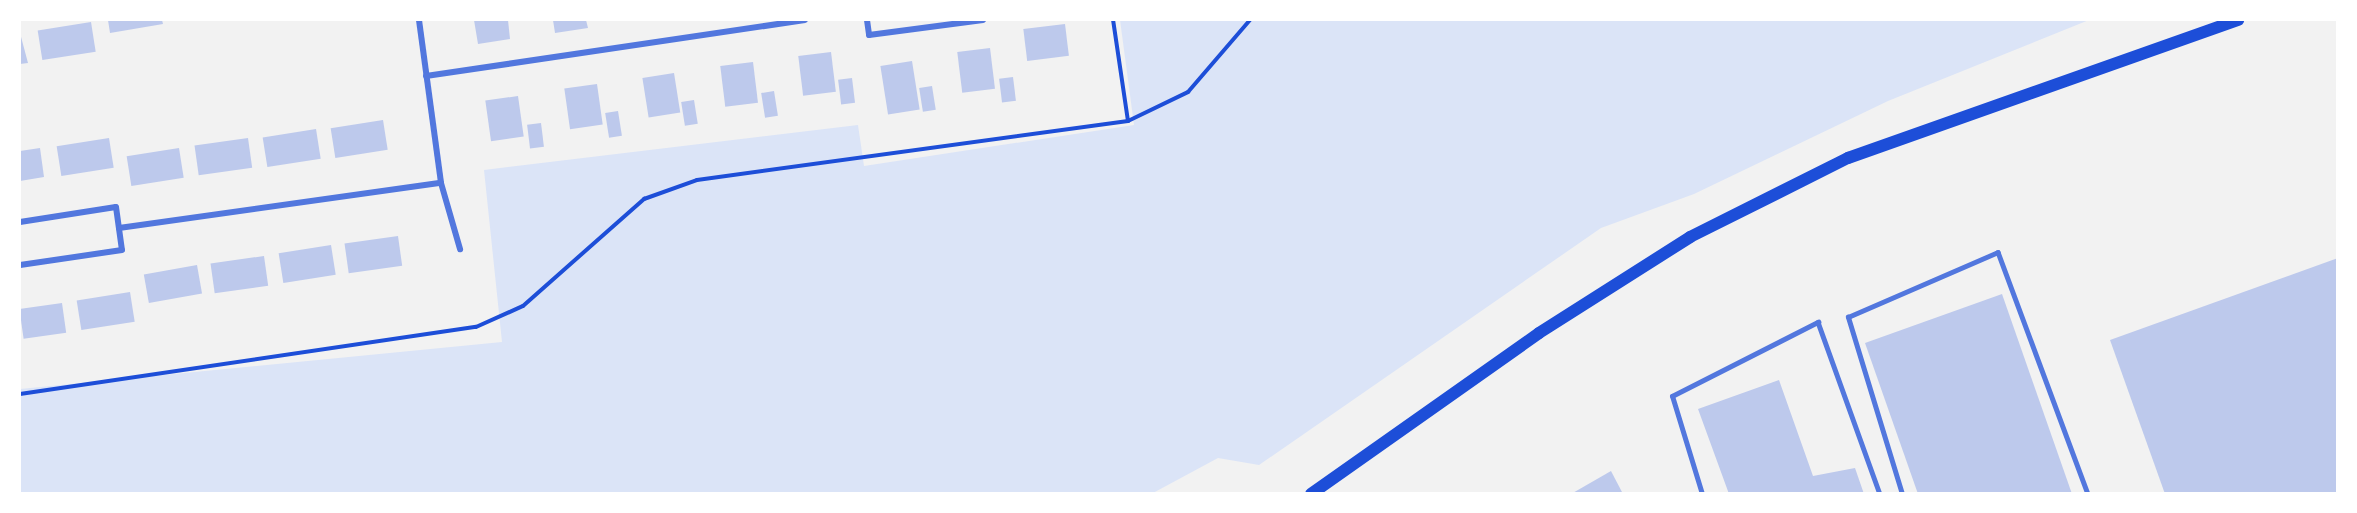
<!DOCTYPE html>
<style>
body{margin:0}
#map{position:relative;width:2357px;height:513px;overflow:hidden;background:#f2f2f2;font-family:Rubik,sans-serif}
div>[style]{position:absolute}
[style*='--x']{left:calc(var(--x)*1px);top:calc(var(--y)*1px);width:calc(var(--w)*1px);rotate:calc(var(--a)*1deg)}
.green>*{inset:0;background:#dbe4f7}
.building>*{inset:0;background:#bdc9ec;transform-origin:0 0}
.path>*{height:4px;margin:-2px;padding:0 2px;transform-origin:2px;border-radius:2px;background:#1d4ed8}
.service>*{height:4.5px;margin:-2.25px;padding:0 2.25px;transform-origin:2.25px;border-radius:2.25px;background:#5277de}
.minor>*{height:6px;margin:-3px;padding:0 3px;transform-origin:3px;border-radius:3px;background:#5277de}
.secondary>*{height:12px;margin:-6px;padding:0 6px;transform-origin:6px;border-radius:6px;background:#1d4ed8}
span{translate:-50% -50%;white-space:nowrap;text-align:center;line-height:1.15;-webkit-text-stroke:4.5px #fff;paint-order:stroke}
.frame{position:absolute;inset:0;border:21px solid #fff;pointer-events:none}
</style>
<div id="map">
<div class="green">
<div style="clip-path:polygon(1120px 20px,2089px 20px,1888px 101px,1694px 194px,1601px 228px,1259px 465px,1218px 458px,1153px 493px,20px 494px,20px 389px,502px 342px,484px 170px,858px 125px,864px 166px,1134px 125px)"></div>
</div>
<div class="building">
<div style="clip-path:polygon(108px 20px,162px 20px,163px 24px,110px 33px)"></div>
<div style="clip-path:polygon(474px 20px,508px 20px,510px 39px,478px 44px)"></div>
<div style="clip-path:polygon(553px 20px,586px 20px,588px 28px,555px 33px)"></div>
<div style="left:91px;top:22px;width:30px;height:54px;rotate:81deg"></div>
<div style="left:1065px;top:24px;width:32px;height:42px;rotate:83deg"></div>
<div style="clip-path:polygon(20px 33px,28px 63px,20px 64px)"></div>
<div style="left:990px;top:48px;width:41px;height:33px;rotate:83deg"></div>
<div style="left:831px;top:52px;width:40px;height:33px;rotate:83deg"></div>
<div style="left:912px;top:61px;width:49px;height:32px;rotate:81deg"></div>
<div style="left:753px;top:62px;width:41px;height:33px;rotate:83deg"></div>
<div style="left:674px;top:73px;width:40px;height:32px;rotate:81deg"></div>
<div style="left:1013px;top:77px;width:24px;height:14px;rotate:83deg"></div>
<div style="left:852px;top:78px;width:25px;height:14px;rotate:83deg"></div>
<div style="left:597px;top:84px;width:41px;height:33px;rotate:82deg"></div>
<div style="left:932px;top:86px;width:24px;height:13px;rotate:81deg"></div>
<div style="left:774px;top:91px;width:25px;height:13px;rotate:81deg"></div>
<div style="left:518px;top:96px;width:41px;height:33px;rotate:82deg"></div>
<div style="left:694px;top:100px;width:24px;height:13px;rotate:81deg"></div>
<div style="left:618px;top:111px;width:25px;height:13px;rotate:81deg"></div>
<div style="left:383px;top:120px;width:30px;height:53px;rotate:81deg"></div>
<div style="left:541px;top:123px;width:24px;height:14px;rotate:83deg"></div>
<div style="left:316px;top:129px;width:30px;height:54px;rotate:81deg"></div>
<div style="left:109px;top:138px;width:30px;height:53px;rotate:81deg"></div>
<div style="left:248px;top:138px;width:30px;height:54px;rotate:82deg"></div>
<div style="clip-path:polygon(40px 148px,44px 177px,20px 181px,20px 151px)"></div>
<div style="left:179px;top:148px;width:30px;height:53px;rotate:81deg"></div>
<div style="left:398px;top:236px;width:30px;height:54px;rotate:82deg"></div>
<div style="left:331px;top:245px;width:30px;height:53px;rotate:81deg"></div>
<div style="left:264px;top:256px;width:30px;height:54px;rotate:82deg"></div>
<div style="clip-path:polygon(2338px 258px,2338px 494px,2165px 494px,2110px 340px)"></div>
<div style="left:197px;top:265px;width:29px;height:54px;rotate:80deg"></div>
<div style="left:130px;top:292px;width:30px;height:54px;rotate:81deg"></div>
<div style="clip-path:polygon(2002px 294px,2072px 494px,1918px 494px,1865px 343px)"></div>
<div style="left:62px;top:303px;width:30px;height:43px;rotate:82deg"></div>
<div style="clip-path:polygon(1779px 380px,1813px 476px,1855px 468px,1864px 494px,1729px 494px,1698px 409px)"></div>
<div style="clip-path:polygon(1611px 471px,1623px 494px,1571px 494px)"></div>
</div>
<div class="path">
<div style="--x:1128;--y:121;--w:67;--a:-25.8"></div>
<div style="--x:1188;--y:92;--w:95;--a:-49.3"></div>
<div style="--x:20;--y:394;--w:461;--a:-8.4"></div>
<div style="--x:476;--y:327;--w:51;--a:-24.1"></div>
<div style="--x:523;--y:306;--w:162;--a:-41.5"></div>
<div style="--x:644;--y:199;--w:56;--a:-19.7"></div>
<div style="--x:697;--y:180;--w:435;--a:-7.8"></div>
<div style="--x:1128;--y:121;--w:102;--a:-98.4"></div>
</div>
<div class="service">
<div style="--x:1702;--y:494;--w:102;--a:-107"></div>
<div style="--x:1672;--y:396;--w:164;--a:-26.9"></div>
<div style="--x:1818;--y:322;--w:183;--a:70.2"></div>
<div style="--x:1902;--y:494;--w:185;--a:-107"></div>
<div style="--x:1848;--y:317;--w:163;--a:-23.4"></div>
<div style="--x:1998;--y:252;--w:258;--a:69.6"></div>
</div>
<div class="minor">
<div style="--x:419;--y:20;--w:164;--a:82.3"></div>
<div style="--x:441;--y:183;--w:69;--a:73.9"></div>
<div style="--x:867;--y:20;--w:15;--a:82"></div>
<div style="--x:869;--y:35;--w:115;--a:-7.5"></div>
<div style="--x:426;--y:76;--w:383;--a:-8.4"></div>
<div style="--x:20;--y:222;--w:97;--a:-8.9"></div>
<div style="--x:116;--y:207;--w:43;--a:82.1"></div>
<div style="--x:122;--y:250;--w:103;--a:171.6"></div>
<div style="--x:119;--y:228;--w:325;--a:-8"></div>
</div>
<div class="secondary">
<div style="--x:1311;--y:494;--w:279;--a:-35.2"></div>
<div style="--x:1539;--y:333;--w:179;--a:-32.4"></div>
<div style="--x:1690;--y:237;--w:177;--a:-26.6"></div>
<div style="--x:1848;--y:158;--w:414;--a:-19.5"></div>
</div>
<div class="frame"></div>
</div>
